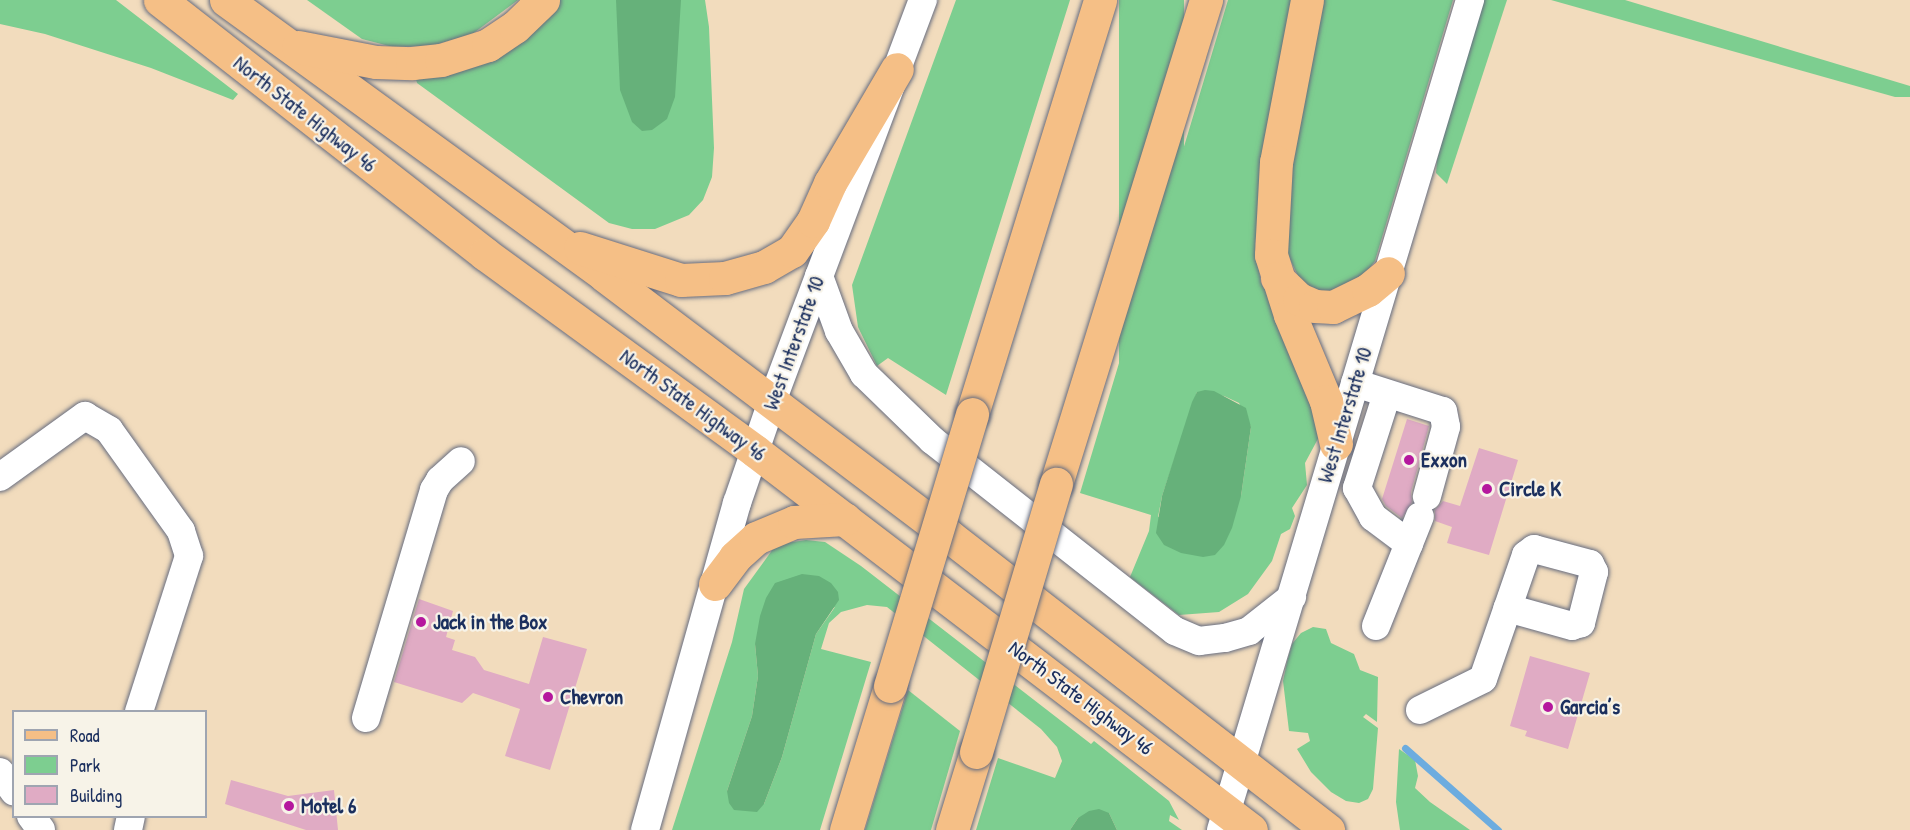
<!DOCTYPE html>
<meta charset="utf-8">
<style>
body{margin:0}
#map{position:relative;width:1910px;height:830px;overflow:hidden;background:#f2dcbd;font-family:"Patrick Hand",sans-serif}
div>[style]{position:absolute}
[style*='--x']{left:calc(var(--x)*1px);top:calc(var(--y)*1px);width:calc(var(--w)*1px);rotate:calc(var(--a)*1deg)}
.green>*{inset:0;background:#7dce90;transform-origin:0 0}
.forest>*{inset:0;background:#66b17a}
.stream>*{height:7px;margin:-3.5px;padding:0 3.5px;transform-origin:3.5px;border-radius:3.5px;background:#6cacdf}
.building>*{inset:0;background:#e0abc4}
.roads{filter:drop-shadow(0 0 2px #666c7f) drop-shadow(0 0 2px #666c7f)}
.minor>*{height:28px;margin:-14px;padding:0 14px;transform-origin:14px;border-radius:14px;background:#fff}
.major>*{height:33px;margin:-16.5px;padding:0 16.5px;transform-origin:16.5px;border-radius:16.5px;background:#f5bf86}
.highway>*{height:33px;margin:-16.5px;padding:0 16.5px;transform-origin:16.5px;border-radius:16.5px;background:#f5bf86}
.bridges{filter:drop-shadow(0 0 2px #666c7f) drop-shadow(0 0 2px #666c7f)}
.highway-bridge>*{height:33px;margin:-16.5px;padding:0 16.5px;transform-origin:16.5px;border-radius:16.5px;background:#f5bf86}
.dots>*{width:16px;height:16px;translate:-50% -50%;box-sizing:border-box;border:3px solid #f7f3e8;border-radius:50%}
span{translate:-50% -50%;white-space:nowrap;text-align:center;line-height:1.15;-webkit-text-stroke:4.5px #f7f3e8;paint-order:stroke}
.street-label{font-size:21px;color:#1b2f5e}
.poi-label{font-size:21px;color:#1b2f5e;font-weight:700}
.left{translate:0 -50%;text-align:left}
.legend{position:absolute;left:12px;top:710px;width:195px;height:108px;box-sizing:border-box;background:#f7f3e8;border:2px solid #9fa5b1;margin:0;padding:8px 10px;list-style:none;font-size:18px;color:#1b2f5e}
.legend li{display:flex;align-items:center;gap:12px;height:30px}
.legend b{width:30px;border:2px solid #9fa5b1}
</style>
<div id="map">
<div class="green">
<div style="clip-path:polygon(0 0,116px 0,238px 94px,233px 100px,151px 68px,45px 34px,0 24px)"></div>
<div style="clip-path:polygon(307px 0,518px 0,471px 35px,430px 46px,393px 47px,362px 39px)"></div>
<div style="clip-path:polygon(560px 0,705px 0,709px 27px,714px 148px,712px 177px,703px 200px,689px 215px,655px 229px,632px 229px,609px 223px,417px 83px,416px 79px,554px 9px)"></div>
<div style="clip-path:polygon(956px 0,1070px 0,946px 395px,888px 358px,877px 366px,858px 327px,852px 285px)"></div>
<div style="left:1119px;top:0;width:65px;height:438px"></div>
<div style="clip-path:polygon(evenodd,1228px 0,1294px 0,1255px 244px,1261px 283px,1275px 307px,1311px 393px,1320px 435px,1305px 463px,1307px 485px,1292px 508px,1295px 516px,1290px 529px,1281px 534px,1272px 561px,1248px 594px,1219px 612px,1179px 615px,1130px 577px,1149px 531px,1151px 515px,1080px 493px,1228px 0,1197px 392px,1224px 396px,1239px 403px,1251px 427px,1241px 496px,1158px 517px,1162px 496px,1197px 392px)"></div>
<div style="clip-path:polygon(1317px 0,1453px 0,1375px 261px,1362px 278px,1329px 293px,1317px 292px,1301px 282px,1286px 251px,1287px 174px)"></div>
<div style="clip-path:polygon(1481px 0,1507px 0,1447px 184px,1436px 173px,1437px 160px)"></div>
<div style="clip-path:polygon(1551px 0,1625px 0,1910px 86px,1910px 97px,1895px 97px)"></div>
<div style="clip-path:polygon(evenodd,806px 540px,825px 542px,861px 566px,1091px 744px,1094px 741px,1169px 801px,1179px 820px,1170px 815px,1169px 821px,1182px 830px,1117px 830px,1109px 813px,1078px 818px,1070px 830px,976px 830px,998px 758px,1055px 778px,1062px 761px,1057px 747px,1041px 729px,887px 607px,867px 605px,841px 612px,829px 623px,821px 649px,871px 662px,820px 830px,672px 830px,732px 642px,744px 589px,773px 549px,786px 543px,806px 540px,835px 607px,816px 634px,782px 757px,764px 804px,727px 791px,752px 716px,758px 676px,755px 644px,835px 607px)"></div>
<div style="clip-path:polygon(1313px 627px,1326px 629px,1331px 643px,1354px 654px,1360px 670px,1378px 677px,1377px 722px,1366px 714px,1363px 717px,1378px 728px,1373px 789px,1368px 799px,1359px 803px,1346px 801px,1331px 792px,1311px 772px,1297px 749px,1310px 741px,1308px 733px,1289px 731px,1283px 681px,1287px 662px,1292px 644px,1301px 633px)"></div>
<div style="clip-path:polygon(908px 690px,960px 731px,931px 830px,865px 830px)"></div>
<div style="clip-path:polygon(1399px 749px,1415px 760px,1418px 776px,1415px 788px,1430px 802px,1470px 830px,1400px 830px,1396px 802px)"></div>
</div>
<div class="forest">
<div style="clip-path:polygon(616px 0,681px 0,675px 97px,667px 119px,652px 130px,642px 131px,632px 122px,620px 90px)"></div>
<div style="clip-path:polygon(1205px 390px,1214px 391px,1246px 408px,1251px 427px,1241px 496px,1232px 528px,1224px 545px,1215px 555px,1203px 557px,1181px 553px,1164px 545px,1156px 533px,1162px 496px,1192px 402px,1197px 392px)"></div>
<div style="clip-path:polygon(802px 574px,819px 576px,831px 583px,838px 592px,839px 600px,816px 634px,782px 757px,764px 804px,757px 812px,734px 810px,729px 803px,727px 791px,752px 716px,758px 676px,755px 644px,760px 616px,766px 598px,775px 583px)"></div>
<div style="clip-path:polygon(1099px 809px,1109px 813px,1117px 830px,1070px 830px,1078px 818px,1089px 811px)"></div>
</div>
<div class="stream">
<div style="--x:1405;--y:748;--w:124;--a:41.4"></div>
</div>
<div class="building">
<div style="clip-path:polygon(1407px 419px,1429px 426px,1411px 492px,1412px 502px,1402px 518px,1386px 506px,1382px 499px)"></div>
<div style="clip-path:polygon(1479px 448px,1518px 460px,1489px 555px,1447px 543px,1452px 527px,1435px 521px,1435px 510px,1443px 501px,1460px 506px)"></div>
<div style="clip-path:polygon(419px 599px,453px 611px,446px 637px,455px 640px,452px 650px,475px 657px,484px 670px,529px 684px,543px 637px,587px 649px,550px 770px,505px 756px,520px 709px,473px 693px,462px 703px,394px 682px)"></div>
<div style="clip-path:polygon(1530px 656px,1590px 673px,1568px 749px,1525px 736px,1527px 731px,1510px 726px)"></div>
<div style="clip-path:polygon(231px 780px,288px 796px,334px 790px,338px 830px,306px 830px,225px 804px)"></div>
</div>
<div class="roads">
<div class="minor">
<div style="--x:819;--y:276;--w:59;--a:70"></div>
<div style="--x:839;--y:331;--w:50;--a:59.8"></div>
<div style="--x:864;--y:374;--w:95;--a:44.1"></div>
<div style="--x:932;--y:440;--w:309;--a:38.2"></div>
<div style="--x:1175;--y:631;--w:26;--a:23"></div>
<div style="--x:1199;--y:641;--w:26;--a:-7"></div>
<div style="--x:1225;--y:638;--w:25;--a:-16"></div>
<div style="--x:1249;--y:631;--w:55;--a:-38.3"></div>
<div style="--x:1355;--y:383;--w:92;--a:17.7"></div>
<div style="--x:1443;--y:411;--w:16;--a:79"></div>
<div style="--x:1446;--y:427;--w:72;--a:105.4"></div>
<div style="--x:1387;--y:394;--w:99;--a:107.7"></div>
<div style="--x:1357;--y:488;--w:33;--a:61"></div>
<div style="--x:1373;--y:517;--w:45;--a:36.9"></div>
<div style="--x:0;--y:477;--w:105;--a:-35.7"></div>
<div style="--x:85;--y:416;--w:28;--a:30"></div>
<div style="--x:109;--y:430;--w:124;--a:54.5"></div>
<div style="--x:181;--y:531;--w:26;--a:72"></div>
<div style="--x:189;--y:556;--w:164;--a:107.8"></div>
<div style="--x:1376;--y:626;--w:118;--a:-68.2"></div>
<div style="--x:1420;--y:710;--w:70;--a:-26.2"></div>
<div style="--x:1483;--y:679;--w:131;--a:-70.9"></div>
<div style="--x:1526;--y:555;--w:10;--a:-37"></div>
<div style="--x:1534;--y:549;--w:58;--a:15"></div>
<div style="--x:1590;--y:564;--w:9;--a:63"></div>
<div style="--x:1594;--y:572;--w:53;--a:104.3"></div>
<div style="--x:1581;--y:623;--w:9;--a:162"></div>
<div style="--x:1572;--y:626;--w:67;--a:-164.5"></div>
<div style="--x:366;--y:718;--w:238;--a:-73.4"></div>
<div style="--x:434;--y:490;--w:12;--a:-59"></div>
<div style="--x:440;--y:480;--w:28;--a:-42"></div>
<div style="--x:0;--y:772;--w:24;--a:54"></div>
<div style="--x:31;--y:816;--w:17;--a:54"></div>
<div style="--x:128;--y:830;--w:14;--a:-78"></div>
<div style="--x:645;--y:830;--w:340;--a:-74.3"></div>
<div style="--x:737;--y:503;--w:105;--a:-71"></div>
<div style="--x:771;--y:404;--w:432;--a:-69.4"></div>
<div style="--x:1221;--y:830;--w:867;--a:-73.3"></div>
</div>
<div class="major">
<div style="--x:160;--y:0;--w:412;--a:38"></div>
<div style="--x:485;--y:254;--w:334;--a:36.1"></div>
<div style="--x:755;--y:451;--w:624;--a:37.38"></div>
<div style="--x:226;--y:0;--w:467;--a:36"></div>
<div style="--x:604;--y:275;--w:433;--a:37.1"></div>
<div style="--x:949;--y:536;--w:480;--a:37.8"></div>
<div style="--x:298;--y:47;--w:79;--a:10.9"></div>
<div style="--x:376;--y:62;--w:36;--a:2"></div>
<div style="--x:412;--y:63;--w:29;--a:-6"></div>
<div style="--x:441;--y:60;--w:49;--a:-17.7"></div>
<div style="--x:488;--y:45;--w:32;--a:-34"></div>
<div style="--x:515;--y:27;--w:39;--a:-44"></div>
<div style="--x:580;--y:248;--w:106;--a:17.6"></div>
<div style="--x:681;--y:280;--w:44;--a:-2.6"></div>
<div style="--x:725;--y:278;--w:41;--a:-15.8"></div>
<div style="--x:764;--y:267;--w:32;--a:-30"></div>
<div style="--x:792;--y:251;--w:37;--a:-55"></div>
<div style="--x:813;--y:221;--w:42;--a:-65.9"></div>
<div style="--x:830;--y:183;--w:132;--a:-59.6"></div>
<div style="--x:715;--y:584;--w:34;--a:-53"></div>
<div style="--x:735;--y:557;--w:28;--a:-42"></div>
<div style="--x:756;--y:538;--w:41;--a:-22.8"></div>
<div style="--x:794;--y:522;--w:51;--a:-3.4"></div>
</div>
<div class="highway">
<div style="--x:1307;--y:0;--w:165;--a:100.8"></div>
<div style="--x:1276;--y:162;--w:93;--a:93.1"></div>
<div style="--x:1271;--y:255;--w:63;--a:72.4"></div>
<div style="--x:1290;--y:315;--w:93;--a:67.3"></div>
<div style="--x:1326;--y:401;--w:44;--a:76.9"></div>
<div style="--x:1277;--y:278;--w:30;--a:44"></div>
<div style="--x:1299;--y:299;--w:17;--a:24"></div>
<div style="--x:1315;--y:306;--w:18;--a:3"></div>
<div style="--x:1333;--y:307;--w:39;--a:-26"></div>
<div style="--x:1368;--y:290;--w:26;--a:-40"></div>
<div style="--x:972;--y:414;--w:433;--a:-72.8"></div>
<div style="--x:1056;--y:484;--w:507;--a:-72.78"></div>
<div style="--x:846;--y:830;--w:151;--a:-73"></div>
<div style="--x:952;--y:830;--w:82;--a:-72.9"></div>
</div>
</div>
<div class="bridges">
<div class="highway-bridge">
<div style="--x:890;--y:686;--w:284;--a:-73.2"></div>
<div style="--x:976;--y:752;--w:280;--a:-73.4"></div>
</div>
</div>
<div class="dots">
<div style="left:1409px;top:460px;background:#b5179e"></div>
<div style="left:1487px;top:489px;background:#b5179e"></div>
<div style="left:421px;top:622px;background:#b5179e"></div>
<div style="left:548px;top:697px;background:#b5179e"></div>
<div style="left:1548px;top:707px;background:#b5179e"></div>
<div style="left:289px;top:806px;background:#b5179e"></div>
</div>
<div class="street-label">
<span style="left:305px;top:114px;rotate:38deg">North State Highway 46</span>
<span style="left:794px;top:343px;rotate:-70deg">West Interstate 10</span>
<span style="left:693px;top:405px;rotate:36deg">North State Highway 46</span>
<span style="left:1345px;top:415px;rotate:-73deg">West Interstate 10</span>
<span style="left:1081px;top:698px;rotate:37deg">North State Highway 46</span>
</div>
<div class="poi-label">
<span class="left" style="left:1421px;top:460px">Exxon</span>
<span class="left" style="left:1499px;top:489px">Circle K</span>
<span class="left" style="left:433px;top:622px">Jack in the Box</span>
<span class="left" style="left:560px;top:697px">Chevron</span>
<span class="left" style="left:1560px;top:707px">Garcia’s</span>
<span class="left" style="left:301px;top:806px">Motel 6</span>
</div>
<ul class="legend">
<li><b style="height:8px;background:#f5bf86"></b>Road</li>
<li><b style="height:16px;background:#7dce90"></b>Park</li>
<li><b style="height:16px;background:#e0abc4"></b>Building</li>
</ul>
</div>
